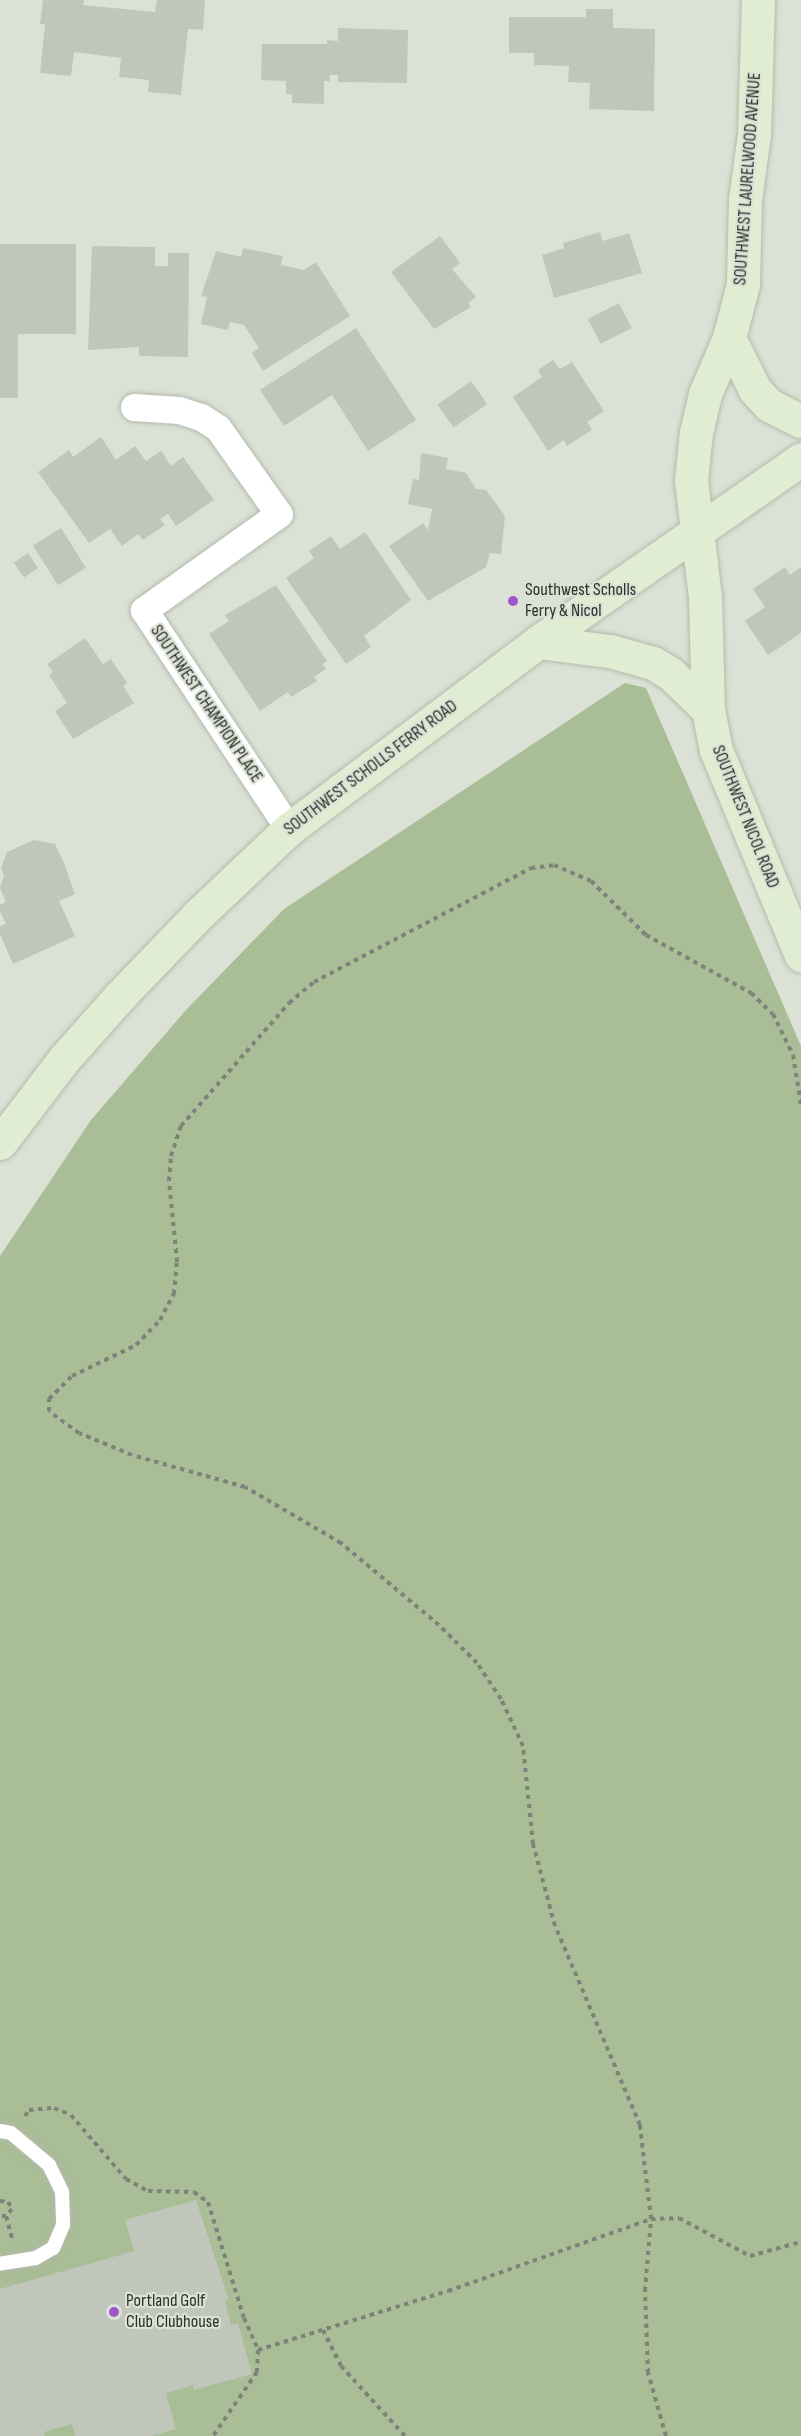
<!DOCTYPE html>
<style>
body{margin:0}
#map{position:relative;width:801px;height:2436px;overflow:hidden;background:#dbe2d5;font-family:"Sofia Sans Condensed",sans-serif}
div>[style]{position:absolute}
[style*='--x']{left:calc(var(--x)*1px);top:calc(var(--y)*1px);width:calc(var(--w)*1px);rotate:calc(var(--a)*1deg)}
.green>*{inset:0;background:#a9bd96}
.building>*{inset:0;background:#c0c6ba;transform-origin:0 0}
.path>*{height:4px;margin-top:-2px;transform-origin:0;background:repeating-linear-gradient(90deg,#7e837a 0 4.5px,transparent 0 9px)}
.roads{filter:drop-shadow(0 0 2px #b4baae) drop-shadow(0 0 2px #b4baae)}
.lane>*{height:14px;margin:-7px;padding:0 7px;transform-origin:7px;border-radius:7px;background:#fff}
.street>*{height:27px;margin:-13.5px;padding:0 13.5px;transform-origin:13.5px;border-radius:13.5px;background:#fff}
.secondary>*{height:33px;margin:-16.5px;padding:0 16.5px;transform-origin:16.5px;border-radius:16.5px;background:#e1edd3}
.dots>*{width:16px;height:16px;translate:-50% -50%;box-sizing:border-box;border:3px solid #dbe2d5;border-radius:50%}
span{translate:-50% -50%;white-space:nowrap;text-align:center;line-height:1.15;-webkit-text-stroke:4.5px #dbe2d5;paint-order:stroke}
.street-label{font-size:18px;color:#2c2f2a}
.poi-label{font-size:18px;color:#2c2f2a}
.left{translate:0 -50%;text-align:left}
</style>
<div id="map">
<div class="green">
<div style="clip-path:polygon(625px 683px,646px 688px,801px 1046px,801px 2436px,0 2436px,0 1256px,91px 1120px,186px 1010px,284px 909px)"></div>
</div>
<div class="building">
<div style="clip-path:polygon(43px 0,84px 0,83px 5px,155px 12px,157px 0,205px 0,203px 30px,188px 29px,181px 95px,148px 92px,149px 80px,119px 77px,121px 58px,74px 52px,71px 76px,40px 73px,45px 24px,40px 24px)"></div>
<div style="clip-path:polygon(586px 9px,613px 9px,613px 28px,655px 29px,654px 111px,589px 109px,590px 83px,568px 82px,569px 66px,534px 65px,534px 53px,509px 53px,509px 17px,586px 17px)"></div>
<div style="clip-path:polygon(338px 28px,408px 30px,407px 83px,338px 82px,338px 75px,330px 75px,330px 81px,324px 81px,324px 104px,292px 103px,292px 94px,286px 94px,286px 81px,261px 80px,262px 44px,327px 44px,327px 40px,338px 41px)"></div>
<div style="clip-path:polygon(600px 232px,603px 241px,629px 233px,642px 273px,554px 298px,542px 255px,564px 248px,563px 243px)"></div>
<div style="clip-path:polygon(440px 236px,460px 263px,452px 269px,476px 297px,468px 303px,471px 307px,434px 329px,391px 272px)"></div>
<div style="clip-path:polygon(0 244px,76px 244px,76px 334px,18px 334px,18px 398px,0 398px)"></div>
<div style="clip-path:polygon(92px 246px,155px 247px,155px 266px,168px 266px,168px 253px,189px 253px,188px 357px,139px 356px,139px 347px,88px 350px)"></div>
<div style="clip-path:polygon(243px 248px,283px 256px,281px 265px,304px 270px,316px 262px,350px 316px,263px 371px,252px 353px,259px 348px,244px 325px,230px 322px,228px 330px,201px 324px,207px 297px,201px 296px,216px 251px,241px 257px)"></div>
<div style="left:619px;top:303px;width:28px;height:35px;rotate:63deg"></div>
<div style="clip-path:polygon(356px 328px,416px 420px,368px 451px,332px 395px,284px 426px,260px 390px)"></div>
<div style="clip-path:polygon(553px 360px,560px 369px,572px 362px,604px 411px,587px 422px,592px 430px,567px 446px,564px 440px,548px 451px,513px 397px,542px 377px,538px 370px)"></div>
<div style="left:471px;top:381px;width:28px;height:41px;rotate:55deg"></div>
<div style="clip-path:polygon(101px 437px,116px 460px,135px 446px,146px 461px,161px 451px,171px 466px,183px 457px,214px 500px,176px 526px,168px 514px,160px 519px,165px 525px,143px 540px,138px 534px,122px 546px,110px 529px,89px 543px,38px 472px,69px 450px,73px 457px)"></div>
<div style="clip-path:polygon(421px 453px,448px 458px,446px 469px,466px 473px,476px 489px,486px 490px,505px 516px,501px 554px,490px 553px,486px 567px,428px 601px,389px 546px,423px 523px,428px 530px,432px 509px,408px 504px,413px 479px,419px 480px)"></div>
<div style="left:61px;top:528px;width:47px;height:33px;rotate:58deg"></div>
<div style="clip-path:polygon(365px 532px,411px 600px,364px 636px,371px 647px,346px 664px,286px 578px,314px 558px,309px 551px,331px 536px,340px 549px)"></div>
<div style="left:28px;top:553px;width:18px;height:17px;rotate:56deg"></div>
<div style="clip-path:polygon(785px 567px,790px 575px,801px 567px,801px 633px,768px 655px,745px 621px,765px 607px,753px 589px)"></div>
<div style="clip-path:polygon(276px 585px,327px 661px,322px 664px,326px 669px,314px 677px,317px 681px,291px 697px,288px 692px,260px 711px,209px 634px,229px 621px,225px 615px)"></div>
<div style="clip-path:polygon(85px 638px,103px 664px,111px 659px,127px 683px,123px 686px,134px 703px,73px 739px,55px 711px,67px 703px,49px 675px,53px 672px,47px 664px)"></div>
<div style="clip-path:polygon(34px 840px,55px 844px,64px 863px,75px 894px,59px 901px,75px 936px,13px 964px,0 934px,0 926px,6px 924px,0 911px,0 905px,6px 902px,0 888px,4px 875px,1px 868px,7px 852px)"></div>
<div style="clip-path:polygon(196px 2200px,229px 2300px,225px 2301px,231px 2325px,238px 2323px,252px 2374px,194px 2390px,193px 2385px,166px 2393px,176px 2429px,151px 2436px,75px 2436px,72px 2424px,44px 2432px,45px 2436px,0 2436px,0 2289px,134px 2251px,125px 2220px)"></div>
</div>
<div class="path">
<div style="--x:25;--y:2116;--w:7;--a:-56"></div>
<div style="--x:29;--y:2110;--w:25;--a:-5"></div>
<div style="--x:54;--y:2108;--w:18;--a:22"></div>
<div style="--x:71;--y:2115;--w:84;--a:49.3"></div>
<div style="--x:126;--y:2179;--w:25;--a:29"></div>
<div style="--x:148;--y:2191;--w:46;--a:1.2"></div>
<div style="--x:194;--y:2192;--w:17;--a:36"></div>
<div style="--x:208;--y:2202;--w:121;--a:72.8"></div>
<div style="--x:244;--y:2318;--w:35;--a:66"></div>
<div style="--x:258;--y:2350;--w:22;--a:93"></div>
<div style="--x:257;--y:2372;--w:78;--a:124.5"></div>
<div style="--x:0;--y:2201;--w:8;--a:7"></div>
<div style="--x:8;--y:2202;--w:8;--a:60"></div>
<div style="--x:12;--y:2209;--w:9;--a:131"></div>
<div style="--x:6;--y:2216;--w:6;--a:180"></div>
<div style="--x:6;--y:2216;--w:24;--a:75"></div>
<div style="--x:323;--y:2330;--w:40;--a:63.4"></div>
<div style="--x:341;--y:2366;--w:95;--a:47.6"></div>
<div style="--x:258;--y:2350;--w:199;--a:-17.3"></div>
<div style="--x:448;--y:2291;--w:215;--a:-19.5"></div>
<div style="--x:651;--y:2219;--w:28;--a:-2"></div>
<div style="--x:679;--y:2218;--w:81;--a:28.2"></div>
<div style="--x:750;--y:2256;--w:53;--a:-15.4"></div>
<div style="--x:666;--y:2436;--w:66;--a:-105.9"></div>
<div style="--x:648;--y:2373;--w:82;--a:-92.1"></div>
<div style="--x:645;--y:2291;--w:72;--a:-85.2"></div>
<div style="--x:651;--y:2219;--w:95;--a:-96.7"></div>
<div style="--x:640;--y:2125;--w:216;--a:-113.1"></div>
<div style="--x:555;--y:1926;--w:85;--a:-105"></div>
<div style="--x:533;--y:1844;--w:99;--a:-95.8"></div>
<div style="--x:523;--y:1746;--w:52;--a:-115.1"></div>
<div style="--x:501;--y:1699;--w:43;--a:-123.7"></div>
<div style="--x:477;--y:1663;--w:54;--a:-135"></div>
<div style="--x:439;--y:1625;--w:128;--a:-140.1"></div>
<div style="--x:341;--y:1543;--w:111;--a:-149.7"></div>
<div style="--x:245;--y:1487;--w:117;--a:-164.2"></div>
<div style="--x:132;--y:1455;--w:57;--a:-157.5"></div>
<div style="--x:79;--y:1433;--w:37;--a:-144"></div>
<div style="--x:49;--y:1411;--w:12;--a:-90"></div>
<div style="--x:49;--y:1399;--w:33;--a:-45"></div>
<div style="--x:72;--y:1376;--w:71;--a:-25.8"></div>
<div style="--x:136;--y:1345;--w:35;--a:-46"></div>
<div style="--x:160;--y:1320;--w:30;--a:-62"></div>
<div style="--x:174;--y:1294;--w:32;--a:-85"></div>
<div style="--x:177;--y:1262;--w:81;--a:-95.6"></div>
<div style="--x:169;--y:1181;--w:25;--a:-85"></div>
<div style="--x:171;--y:1156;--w:32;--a:-72"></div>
<div style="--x:181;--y:1126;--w:164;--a:-48.7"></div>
<div style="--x:289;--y:1003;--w:33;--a:-40"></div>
<div style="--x:314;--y:982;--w:245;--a:-27.7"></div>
<div style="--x:531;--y:868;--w:23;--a:-7"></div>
<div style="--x:554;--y:865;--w:40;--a:23.4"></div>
<div style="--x:591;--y:881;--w:77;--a:44.5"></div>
<div style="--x:646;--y:935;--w:120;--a:28.9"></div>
<div style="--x:751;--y:993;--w:30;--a:44"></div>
<div style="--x:773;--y:1014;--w:46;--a:64"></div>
<div style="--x:793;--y:1055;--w:51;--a:80.9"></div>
</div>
<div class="roads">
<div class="lane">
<div style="--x:0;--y:2131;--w:11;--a:10"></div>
<div style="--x:11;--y:2133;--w:50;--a:40.1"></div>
<div style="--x:49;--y:2165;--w:30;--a:64"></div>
<div style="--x:62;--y:2192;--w:33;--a:88"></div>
<div style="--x:63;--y:2225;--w:25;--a:113"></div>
<div style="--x:53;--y:2248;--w:20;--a:150"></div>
<div style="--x:36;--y:2258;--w:36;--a:171"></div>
</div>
<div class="street">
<div style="--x:134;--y:407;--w:45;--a:3.8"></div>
<div style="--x:179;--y:410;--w:23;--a:18"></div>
<div style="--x:201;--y:417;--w:20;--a:33"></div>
<div style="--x:218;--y:428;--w:105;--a:54.7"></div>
<div style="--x:279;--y:514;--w:166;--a:144.6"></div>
<div style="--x:144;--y:610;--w:263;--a:56.5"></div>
</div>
<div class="secondary">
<div style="--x:758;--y:0;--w:134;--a:91.7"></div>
<div style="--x:754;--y:134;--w:67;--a:97.8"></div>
<div style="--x:745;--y:200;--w:84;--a:91.4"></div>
<div style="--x:743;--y:284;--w:56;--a:104.5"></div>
<div style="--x:729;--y:338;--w:61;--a:113.2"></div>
<div style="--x:705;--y:394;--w:39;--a:103"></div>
<div style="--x:696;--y:432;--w:48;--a:95.9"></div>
<div style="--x:691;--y:480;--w:118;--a:83.2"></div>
<div style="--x:705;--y:597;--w:113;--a:88.5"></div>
<div style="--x:708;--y:710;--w:41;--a:78.7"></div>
<div style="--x:716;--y:750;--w:222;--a:67.5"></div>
<div style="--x:729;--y:338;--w:58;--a:63.4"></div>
<div style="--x:755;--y:390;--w:21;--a:47"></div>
<div style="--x:769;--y:405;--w:36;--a:27"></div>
<div style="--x:538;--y:642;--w:73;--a:7.1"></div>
<div style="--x:610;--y:651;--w:45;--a:15.6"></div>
<div style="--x:653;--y:663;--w:21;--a:31"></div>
<div style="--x:671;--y:674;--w:52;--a:44.2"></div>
<div style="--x:0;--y:1143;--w:106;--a:-52.7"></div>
<div style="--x:64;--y:1059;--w:86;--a:-48.3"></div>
<div style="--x:121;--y:995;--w:111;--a:-46.1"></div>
<div style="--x:198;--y:915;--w:125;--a:-43.4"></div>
<div style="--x:289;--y:829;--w:311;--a:-36.9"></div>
<div style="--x:538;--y:642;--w:320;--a:-34.8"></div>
</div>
</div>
<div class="dots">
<div style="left:513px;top:601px;background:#9e57cb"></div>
<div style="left:114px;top:2312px;background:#9e57cb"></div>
</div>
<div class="street-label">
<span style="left:748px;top:179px;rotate:-86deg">SOUTHWEST LAURELWOOD AVENUE</span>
<span style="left:206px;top:704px;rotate:56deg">SOUTHWEST CHAMPION PLACE</span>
<span style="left:371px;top:768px;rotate:-37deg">SOUTHWEST SCHOLLS FERRY ROAD</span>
<span style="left:745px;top:817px;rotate:68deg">SOUTHWEST NICOL ROAD</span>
</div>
<div class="poi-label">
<span class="left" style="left:525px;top:601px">Southwest Scholls<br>Ferry &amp; Nicol</span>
<span class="left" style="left:126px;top:2312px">Portland Golf<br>Club Clubhouse</span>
</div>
</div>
